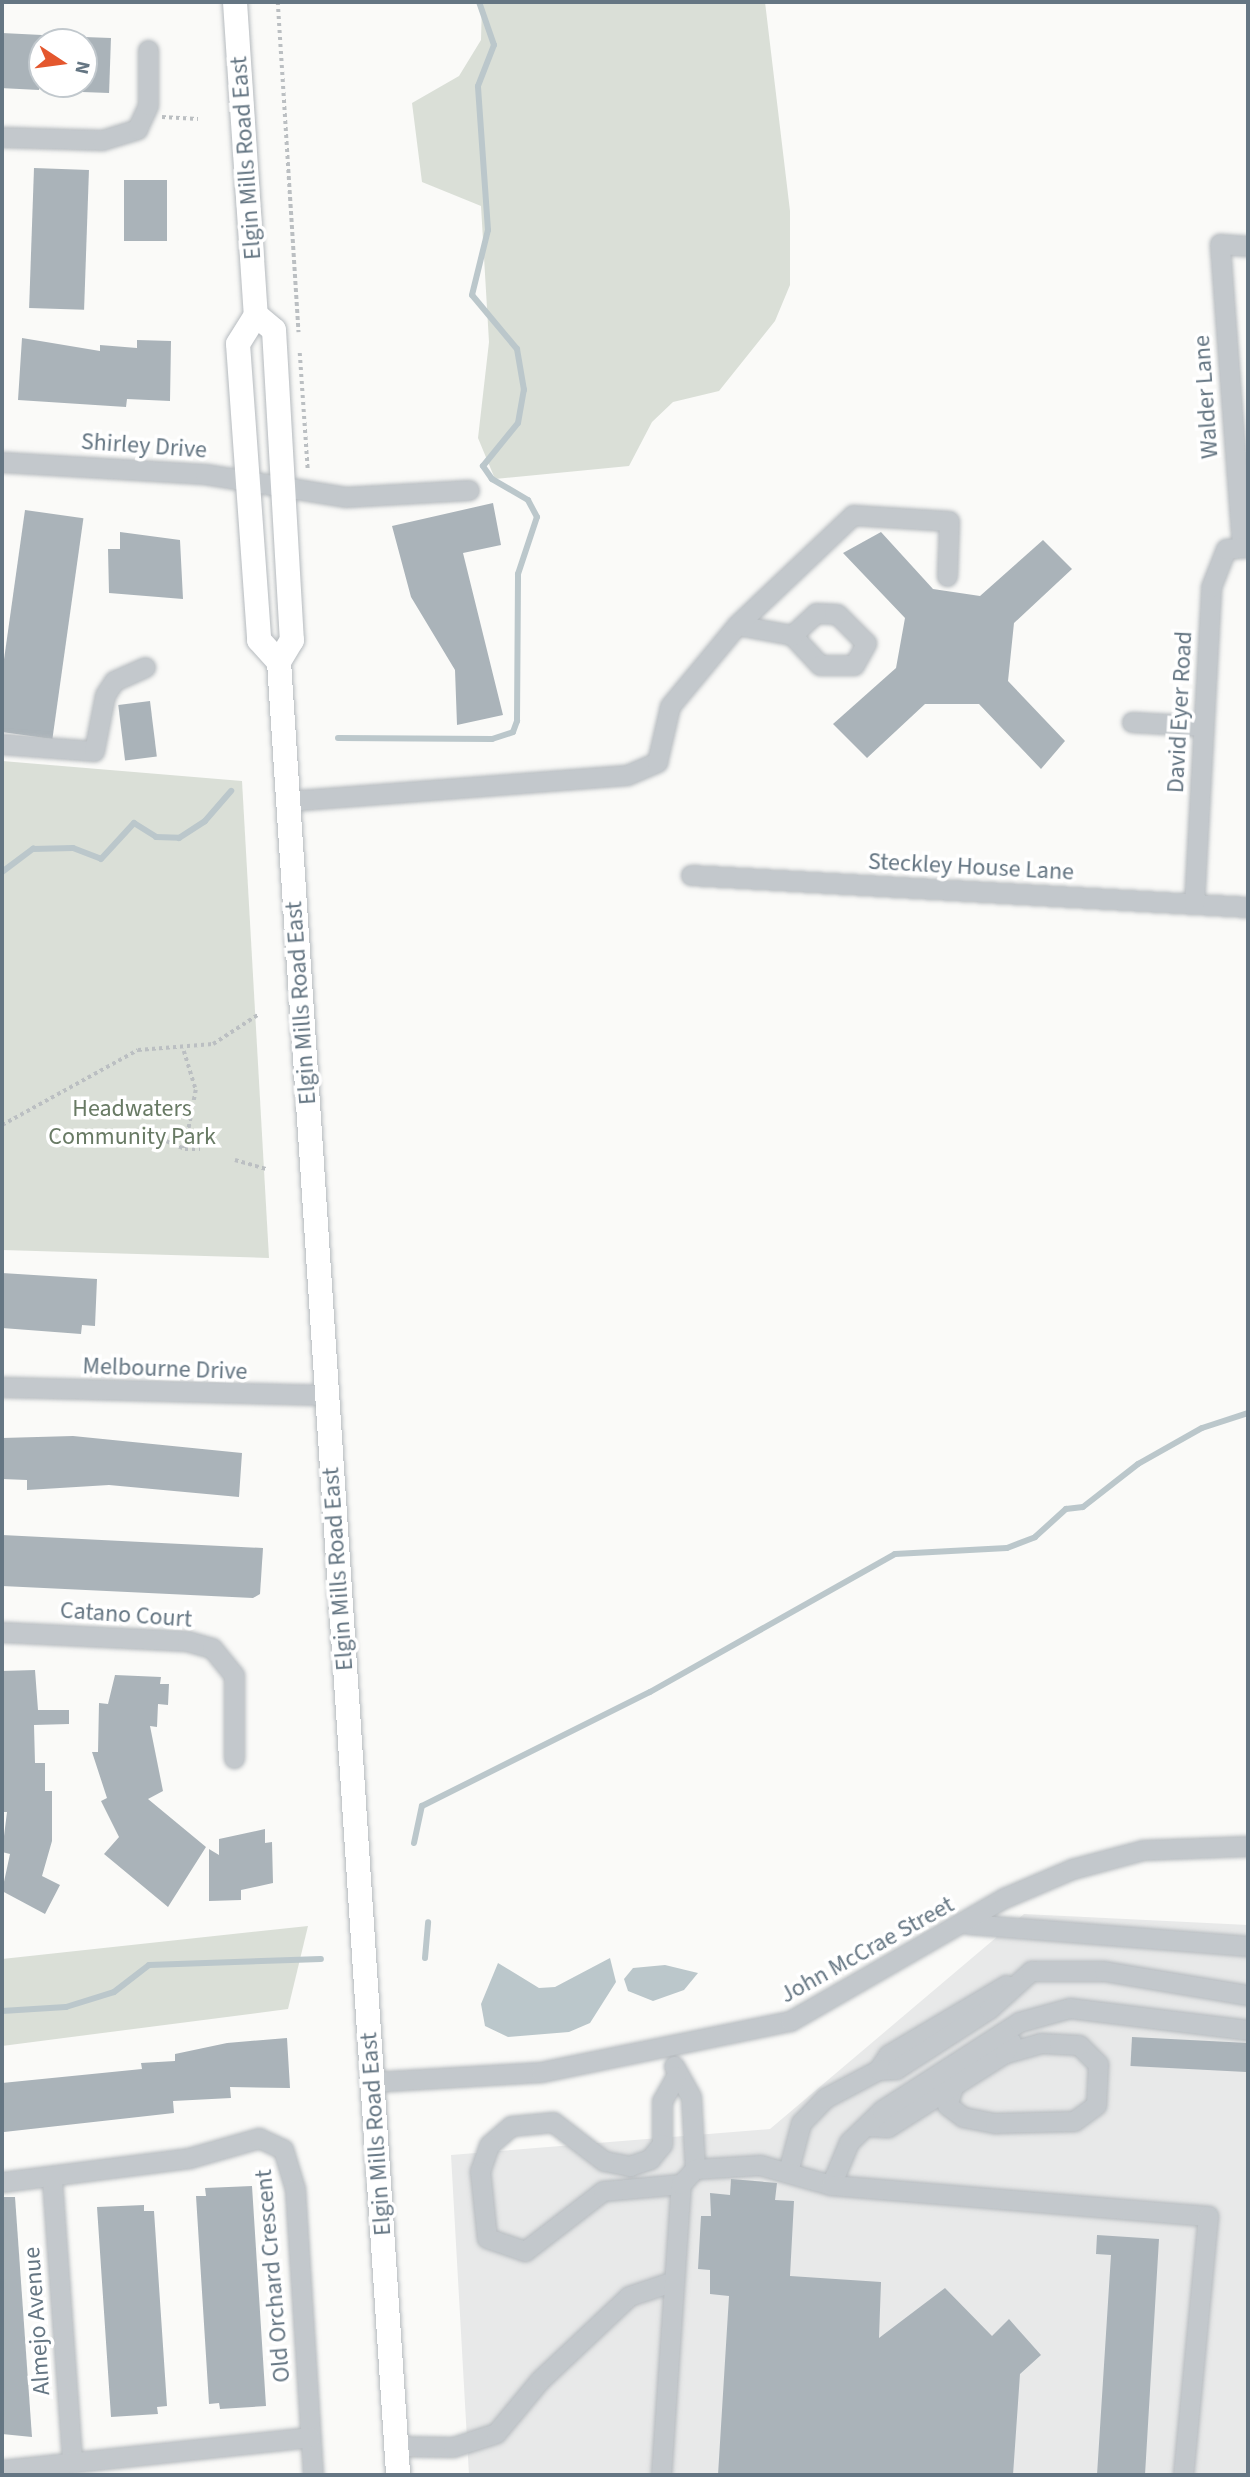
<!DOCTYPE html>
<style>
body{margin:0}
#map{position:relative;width:1250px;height:2477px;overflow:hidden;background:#fafaf8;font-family:"Source Sans 3",sans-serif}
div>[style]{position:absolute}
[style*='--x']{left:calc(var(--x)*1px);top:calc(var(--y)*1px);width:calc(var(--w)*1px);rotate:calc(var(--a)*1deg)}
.built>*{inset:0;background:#e8e9e9}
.green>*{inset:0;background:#dadfd7}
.water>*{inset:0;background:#bbc7cb}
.stream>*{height:6px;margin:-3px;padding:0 3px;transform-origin:3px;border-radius:3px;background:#bbc7cb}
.building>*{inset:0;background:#aab3b9;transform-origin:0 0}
.path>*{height:3.5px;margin-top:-1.75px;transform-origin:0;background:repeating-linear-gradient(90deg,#bbbfc2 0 3.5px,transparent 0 7px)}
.roads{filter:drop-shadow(0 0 2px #b5babe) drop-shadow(0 0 2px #b5babe)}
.minor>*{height:19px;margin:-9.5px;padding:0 9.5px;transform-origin:9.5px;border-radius:9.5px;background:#c3c8cc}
.major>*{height:24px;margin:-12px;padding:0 12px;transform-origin:12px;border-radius:12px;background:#fff}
span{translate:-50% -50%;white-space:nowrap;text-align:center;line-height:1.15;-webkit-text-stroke:7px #fff;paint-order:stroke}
.street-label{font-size:24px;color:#657683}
.park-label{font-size:24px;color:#687a64}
.frame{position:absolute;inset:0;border:4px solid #657683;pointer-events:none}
.north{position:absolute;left:28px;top:28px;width:70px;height:70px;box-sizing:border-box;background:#fff;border:2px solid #c1c8cd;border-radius:50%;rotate:103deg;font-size:19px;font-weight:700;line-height:28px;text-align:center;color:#657683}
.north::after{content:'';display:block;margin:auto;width:24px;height:32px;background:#e4572e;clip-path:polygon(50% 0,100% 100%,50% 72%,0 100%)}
</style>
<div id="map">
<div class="built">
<div style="clip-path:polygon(1024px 1914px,1248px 1925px,1248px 2475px,469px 2475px,451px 2155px,770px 2129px)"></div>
</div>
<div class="green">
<div style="clip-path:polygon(482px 2px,765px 2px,790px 211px,790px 285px,775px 321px,719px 391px,673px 402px,652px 422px,629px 466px,495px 479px,478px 438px,489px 342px,481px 206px,422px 182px,412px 103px,459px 76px,481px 40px)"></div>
<div style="clip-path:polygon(2px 761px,242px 781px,269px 1258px,2px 1250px)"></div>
<div style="clip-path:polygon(308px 1926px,288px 2009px,2px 2046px,2px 1959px)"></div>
</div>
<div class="water">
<div style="clip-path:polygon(610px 1958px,616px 1982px,590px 2023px,569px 2032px,508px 2037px,485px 2026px,481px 2004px,498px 1963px,539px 1988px,555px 1987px)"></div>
<div style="clip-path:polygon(665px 1965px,698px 1973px,684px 1990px,653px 2001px,628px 1991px,624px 1979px,633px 1968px)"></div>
</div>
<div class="stream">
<div style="--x:338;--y:738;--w:154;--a:0.4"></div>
<div style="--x:492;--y:739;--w:22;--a:-18"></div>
<div style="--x:513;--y:732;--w:12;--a:-70"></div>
<div style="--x:517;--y:721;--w:147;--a:-89.6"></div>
<div style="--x:518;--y:574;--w:60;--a:-71.6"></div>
<div style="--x:537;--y:517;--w:19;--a:-118"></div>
<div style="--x:528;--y:500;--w:42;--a:-149.7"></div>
<div style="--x:492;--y:479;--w:16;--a:-125"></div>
<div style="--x:483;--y:466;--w:55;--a:-50.9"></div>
<div style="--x:518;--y:423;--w:34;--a:-80"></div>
<div style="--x:524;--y:390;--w:42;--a:-99.7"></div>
<div style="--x:517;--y:349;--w:70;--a:-129.8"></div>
<div style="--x:472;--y:295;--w:67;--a:-76.2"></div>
<div style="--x:488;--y:230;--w:144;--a:-94"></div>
<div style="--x:478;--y:86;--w:44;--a:-68.7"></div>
<div style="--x:494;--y:45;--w:46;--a:-109.2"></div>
<div style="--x:2;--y:872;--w:39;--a:-37"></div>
<div style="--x:33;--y:849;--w:40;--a:-1.4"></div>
<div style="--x:73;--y:848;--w:30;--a:21"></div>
<div style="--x:101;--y:859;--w:49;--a:-47.5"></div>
<div style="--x:134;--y:823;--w:26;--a:32"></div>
<div style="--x:156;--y:837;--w:23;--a:2"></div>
<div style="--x:179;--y:838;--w:31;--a:-33"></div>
<div style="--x:205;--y:821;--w:40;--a:-49"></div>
<div style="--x:414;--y:1843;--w:38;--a:-78"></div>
<div style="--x:422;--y:1806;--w:255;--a:-26.6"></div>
<div style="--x:650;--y:1692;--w:281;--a:-29.4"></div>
<div style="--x:895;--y:1554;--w:112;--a:-3.1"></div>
<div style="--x:1007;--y:1548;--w:30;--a:-21"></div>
<div style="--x:1035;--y:1537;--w:42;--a:-42.1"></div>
<div style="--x:1066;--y:1509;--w:17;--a:-7"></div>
<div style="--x:1083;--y:1507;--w:70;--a:-38"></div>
<div style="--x:1138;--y:1464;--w:73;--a:-29.4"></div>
<div style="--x:1202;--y:1428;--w:48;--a:-18.1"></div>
<div style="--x:425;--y:1958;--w:36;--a:-85"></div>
<div style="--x:2;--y:2011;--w:64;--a:-3.6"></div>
<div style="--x:66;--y:2007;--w:50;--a:-17.4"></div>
<div style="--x:114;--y:1992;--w:44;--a:-37.6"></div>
<div style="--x:149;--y:1965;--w:172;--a:-2"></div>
</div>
<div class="building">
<div style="left:2px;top:33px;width:40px;height:55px;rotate:3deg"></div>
<div style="left:84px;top:37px;width:27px;height:55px;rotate:2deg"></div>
<div style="left:34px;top:168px;width:55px;height:140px;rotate:2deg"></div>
<div style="left:124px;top:180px;width:43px;height:61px"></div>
<div style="clip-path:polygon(22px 338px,100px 351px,100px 345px,137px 348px,137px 340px,171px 341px,170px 401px,127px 399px,126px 407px,18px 400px)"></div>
<div style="clip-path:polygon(493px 503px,501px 545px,463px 553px,503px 715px,457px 725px,455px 670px,411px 597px,392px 526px)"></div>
<div style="left:25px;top:510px;width:59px;height:223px;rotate:8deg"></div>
<div style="clip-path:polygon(120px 532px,180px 540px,183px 599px,109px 593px,108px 549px,120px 549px)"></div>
<div style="clip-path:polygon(881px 532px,933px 589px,980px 596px,1043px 540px,1072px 569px,1014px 623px,1008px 681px,1065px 741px,1041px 769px,979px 704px,925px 704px,867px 758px,833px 724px,896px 668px,905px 618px,843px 553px)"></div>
<div style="left:150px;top:701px;width:56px;height:32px;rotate:83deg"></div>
<div style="clip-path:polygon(2px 1273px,97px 1279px,95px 1326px,82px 1325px,81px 1334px,2px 1328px)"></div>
<div style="clip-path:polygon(73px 1436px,242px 1453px,239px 1497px,109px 1485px,27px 1490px,27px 1480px,2px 1479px,2px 1438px)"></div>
<div style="clip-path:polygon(2px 1535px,263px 1548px,260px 1594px,253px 1598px,2px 1586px)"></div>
<div style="clip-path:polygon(35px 1670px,38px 1710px,69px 1710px,69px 1724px,34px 1725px,35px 1763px,45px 1763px,45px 1791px,52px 1791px,52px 1841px,42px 1876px,60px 1885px,45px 1914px,2px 1891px,10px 1854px,2px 1852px,7px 1812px,2px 1812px,2px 1671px)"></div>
<div style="clip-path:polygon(115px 1675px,161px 1677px,160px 1684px,169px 1684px,168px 1705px,158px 1704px,157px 1727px,150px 1726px,163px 1791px,148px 1799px,206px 1847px,168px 1907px,104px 1854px,119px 1837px,101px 1801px,107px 1798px,92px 1752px,98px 1752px,99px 1703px,108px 1704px)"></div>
<div style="clip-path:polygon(265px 1829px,265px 1843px,272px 1842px,273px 1883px,241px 1890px,241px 1900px,209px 1901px,209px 1849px,219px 1855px,219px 1839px)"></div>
<div style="left:1132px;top:2037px;width:116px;height:29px;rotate:3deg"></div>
<div style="clip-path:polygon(287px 2038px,290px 2088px,230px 2087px,231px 2098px,173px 2101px,174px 2113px,4px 2132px,2px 2083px,142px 2069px,141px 2063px,175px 2061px,175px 2054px,227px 2043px)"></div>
<div style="clip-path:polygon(731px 2179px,777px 2183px,775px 2200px,794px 2201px,790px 2276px,881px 2282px,879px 2338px,945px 2288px,992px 2336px,1009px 2319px,1041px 2355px,1020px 2374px,1013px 2475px,718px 2475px,729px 2296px,710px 2294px,710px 2270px,698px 2269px,701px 2216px,711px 2216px,710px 2193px,730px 2195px)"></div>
<div style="clip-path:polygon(252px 2186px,266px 2406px,220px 2409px,219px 2403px,209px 2404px,196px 2196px,206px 2196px,205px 2188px)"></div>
<div style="clip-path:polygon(2px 2197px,15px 2197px,32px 2437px,2px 2434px)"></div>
<div style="clip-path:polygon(144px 2205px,144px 2211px,154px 2211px,167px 2406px,157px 2407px,158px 2414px,111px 2417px,97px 2207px)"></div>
<div style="clip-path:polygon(1097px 2235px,1159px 2239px,1145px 2475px,1097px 2475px,1111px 2255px,1096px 2254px)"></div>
</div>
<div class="path">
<div style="--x:278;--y:2;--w:331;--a:86.4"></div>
<div style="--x:162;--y:117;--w:36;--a:3"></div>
<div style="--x:300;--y:353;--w:118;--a:86.1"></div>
<div style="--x:184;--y:1051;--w:41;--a:72.9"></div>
<div style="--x:196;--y:1090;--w:60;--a:100.6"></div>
<div style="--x:185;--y:1149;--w:15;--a:0"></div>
<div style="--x:2;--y:1125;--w:155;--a:-28.9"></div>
<div style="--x:138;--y:1050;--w:75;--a:-4.6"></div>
<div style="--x:213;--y:1044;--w:55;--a:-33.1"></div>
<div style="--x:147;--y:1133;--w:41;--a:22.8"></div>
<div style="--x:235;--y:1160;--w:33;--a:16"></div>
</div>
<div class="roads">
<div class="minor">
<div style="--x:2;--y:137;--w:100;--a:1.7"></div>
<div style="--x:102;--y:140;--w:37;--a:-17"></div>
<div style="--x:137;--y:129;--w:26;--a:-65"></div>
<div style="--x:148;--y:105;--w:55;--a:-90"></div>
<div style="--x:2;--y:462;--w:203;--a:3.4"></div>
<div style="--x:205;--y:474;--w:142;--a:9.3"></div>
<div style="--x:345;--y:497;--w:124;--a:-3.2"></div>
<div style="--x:1242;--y:546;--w:303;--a:-94.2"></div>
<div style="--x:1220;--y:244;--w:28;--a:4"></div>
<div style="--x:737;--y:625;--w:56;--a:10.3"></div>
<div style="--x:792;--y:635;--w:41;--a:47"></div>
<div style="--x:820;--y:665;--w:34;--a:0"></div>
<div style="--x:854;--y:665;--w:25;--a:-61"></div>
<div style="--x:866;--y:643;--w:41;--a:-135"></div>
<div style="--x:837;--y:614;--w:21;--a:-177"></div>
<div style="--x:816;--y:613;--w:33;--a:137"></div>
<div style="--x:1132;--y:722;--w:71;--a:3.2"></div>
<div style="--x:2;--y:744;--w:92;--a:4.4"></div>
<div style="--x:94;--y:751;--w:57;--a:-78.9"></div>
<div style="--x:105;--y:695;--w:17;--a:-57"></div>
<div style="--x:114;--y:681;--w:34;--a:-24"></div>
<div style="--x:288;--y:801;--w:340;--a:-4.4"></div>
<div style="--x:627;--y:775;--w:33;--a:-23"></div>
<div style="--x:657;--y:762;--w:57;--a:-76.9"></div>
<div style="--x:670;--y:706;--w:105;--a:-50.4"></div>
<div style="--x:737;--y:625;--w:160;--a:-43.5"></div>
<div style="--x:853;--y:515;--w:96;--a:3.6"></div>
<div style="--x:949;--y:521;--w:55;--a:92.1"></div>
<div style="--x:691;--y:875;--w:558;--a:3.29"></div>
<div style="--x:1194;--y:904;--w:317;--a:-86.9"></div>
<div style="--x:1211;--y:587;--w:41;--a:-68.5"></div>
<div style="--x:1226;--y:549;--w:22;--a:-5"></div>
<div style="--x:2;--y:1387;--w:325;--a:1.4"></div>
<div style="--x:2;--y:1632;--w:185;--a:2.8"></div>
<div style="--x:187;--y:1641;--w:26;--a:16"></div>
<div style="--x:212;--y:1648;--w:35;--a:51"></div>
<div style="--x:234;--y:1675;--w:83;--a:90"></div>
<div style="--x:968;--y:1924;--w:281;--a:4.5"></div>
<div style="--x:674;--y:2066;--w:35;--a:61"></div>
<div style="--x:691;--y:2097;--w:72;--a:86.8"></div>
<div style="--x:878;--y:2070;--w:18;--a:-56"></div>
<div style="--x:888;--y:2055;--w:137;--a:-30.7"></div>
<div style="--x:676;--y:2076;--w:29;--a:119"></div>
<div style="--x:662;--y:2101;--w:43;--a:90"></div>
<div style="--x:662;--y:2144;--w:19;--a:129"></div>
<div style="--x:650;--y:2159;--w:21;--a:161"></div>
<div style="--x:630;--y:2166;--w:26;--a:-169"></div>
<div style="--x:604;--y:2161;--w:64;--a:-142.6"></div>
<div style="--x:553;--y:2122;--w:42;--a:174.6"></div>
<div style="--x:511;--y:2126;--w:29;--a:139"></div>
<div style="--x:489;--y:2145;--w:28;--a:109"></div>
<div style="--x:480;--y:2171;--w:67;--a:84"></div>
<div style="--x:487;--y:2238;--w:40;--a:18.9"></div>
<div style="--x:525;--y:2251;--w:98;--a:-37.6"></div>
<div style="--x:603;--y:2191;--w:78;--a:-5.1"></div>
<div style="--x:372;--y:2082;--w:169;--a:-3.4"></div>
<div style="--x:541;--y:2072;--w:254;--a:-11.6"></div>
<div style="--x:790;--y:2021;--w:247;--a:-29.9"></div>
<div style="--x:1004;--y:1898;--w:74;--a:-23.1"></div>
<div style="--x:1072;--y:1869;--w:73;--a:-15"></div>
<div style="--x:1143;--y:1850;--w:105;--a:-2.2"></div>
<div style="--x:954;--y:2084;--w:22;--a:108"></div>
<div style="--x:947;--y:2105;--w:20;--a:37"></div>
<div style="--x:963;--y:2117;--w:33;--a:11"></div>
<div style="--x:995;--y:2123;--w:79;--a:-1.5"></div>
<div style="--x:1074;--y:2121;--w:27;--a:-36"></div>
<div style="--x:1096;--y:2105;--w:41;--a:-87.2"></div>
<div style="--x:1098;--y:2064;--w:27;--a:-135"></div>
<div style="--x:1079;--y:2045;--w:38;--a:-177"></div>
<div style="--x:1041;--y:2043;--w:37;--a:164"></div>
<div style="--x:866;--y:2126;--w:22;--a:3"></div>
<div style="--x:888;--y:2127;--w:138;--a:-32.3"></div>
<div style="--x:1005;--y:2053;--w:13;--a:-63"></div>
<div style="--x:789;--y:2168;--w:47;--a:-75.1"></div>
<div style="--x:801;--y:2123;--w:35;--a:-46"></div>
<div style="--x:825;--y:2098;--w:60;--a:-27.8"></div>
<div style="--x:878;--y:2070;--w:18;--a:-3"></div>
<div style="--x:896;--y:2069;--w:111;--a:-32.8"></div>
<div style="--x:989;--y:2009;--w:57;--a:-42.1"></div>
<div style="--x:1031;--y:1971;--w:73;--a:0"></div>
<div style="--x:1104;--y:1971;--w:146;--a:9.5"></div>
<div style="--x:52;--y:2180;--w:281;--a:85.9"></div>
<div style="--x:2;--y:2182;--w:189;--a:-7.3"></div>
<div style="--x:189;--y:2158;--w:73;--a:-15.9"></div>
<div style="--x:259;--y:2138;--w:26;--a:25"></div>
<div style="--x:283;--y:2149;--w:42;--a:73.3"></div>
<div style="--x:295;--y:2189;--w:287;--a:86.4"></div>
<div style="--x:831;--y:2185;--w:47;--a:-67.3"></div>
<div style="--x:849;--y:2142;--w:46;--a:-44.1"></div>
<div style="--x:882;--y:2110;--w:163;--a:-32.7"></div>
<div style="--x:1019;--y:2022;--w:53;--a:-15.4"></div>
<div style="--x:1070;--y:2008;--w:179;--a:7"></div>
<div style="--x:396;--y:2446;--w:57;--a:1"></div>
<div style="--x:453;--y:2447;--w:45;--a:-18"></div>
<div style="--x:496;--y:2433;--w:69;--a:-50.3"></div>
<div style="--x:540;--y:2380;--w:122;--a:-43.3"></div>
<div style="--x:629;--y:2296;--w:44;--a:-18.4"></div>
<div style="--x:2;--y:2470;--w:310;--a:-6.1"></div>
<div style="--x:661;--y:2475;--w:292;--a:-86.1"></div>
<div style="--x:681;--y:2184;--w:21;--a:-47"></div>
<div style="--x:695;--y:2169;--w:65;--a:-3.5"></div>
<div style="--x:760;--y:2165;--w:74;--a:15.7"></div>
<div style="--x:831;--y:2185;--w:378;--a:4.7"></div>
<div style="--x:1208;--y:2216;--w:260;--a:95.5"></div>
</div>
<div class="major">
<div style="--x:235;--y:2;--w:314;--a:86.2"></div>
<div style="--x:256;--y:315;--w:34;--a:122"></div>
<div style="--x:238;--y:344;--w:297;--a:85.9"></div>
<div style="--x:259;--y:640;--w:30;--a:48"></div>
<div style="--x:256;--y:315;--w:23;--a:40"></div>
<div style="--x:274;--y:330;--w:311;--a:86.7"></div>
<div style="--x:292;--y:640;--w:26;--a:121"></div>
<div style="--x:279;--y:662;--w:1817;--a:86.24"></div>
</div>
</div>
<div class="street-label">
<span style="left:246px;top:158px;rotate:-94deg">Elgin Mills Road East</span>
<span style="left:1206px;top:397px;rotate:-94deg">Walder Lane</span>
<span style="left:144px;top:446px;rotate:4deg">Shirley Drive</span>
<span style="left:1180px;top:712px;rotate:-87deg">David Eyer Road</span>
<span style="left:971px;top:867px;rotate:3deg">Steckley House Lane</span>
<span style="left:301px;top:1003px;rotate:-94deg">Elgin Mills Road East</span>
<span style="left:165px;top:1369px;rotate:2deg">Melbourne Drive</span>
<span style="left:338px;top:1569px;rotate:-94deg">Elgin Mills Road East</span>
<span style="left:126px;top:1615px;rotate:4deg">Catano Court</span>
<span style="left:867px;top:1950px;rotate:-29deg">John McCrae Street</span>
<span style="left:376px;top:2134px;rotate:-94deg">Elgin Mills Road East</span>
<span style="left:273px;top:2276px;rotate:-95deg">Old Orchard Crescent</span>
<span style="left:37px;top:2321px;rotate:-94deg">Almejo Avenue</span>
</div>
<div class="park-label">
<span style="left:132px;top:1123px">Headwaters<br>Community Park</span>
</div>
<div class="frame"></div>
<div class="north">N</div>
</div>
